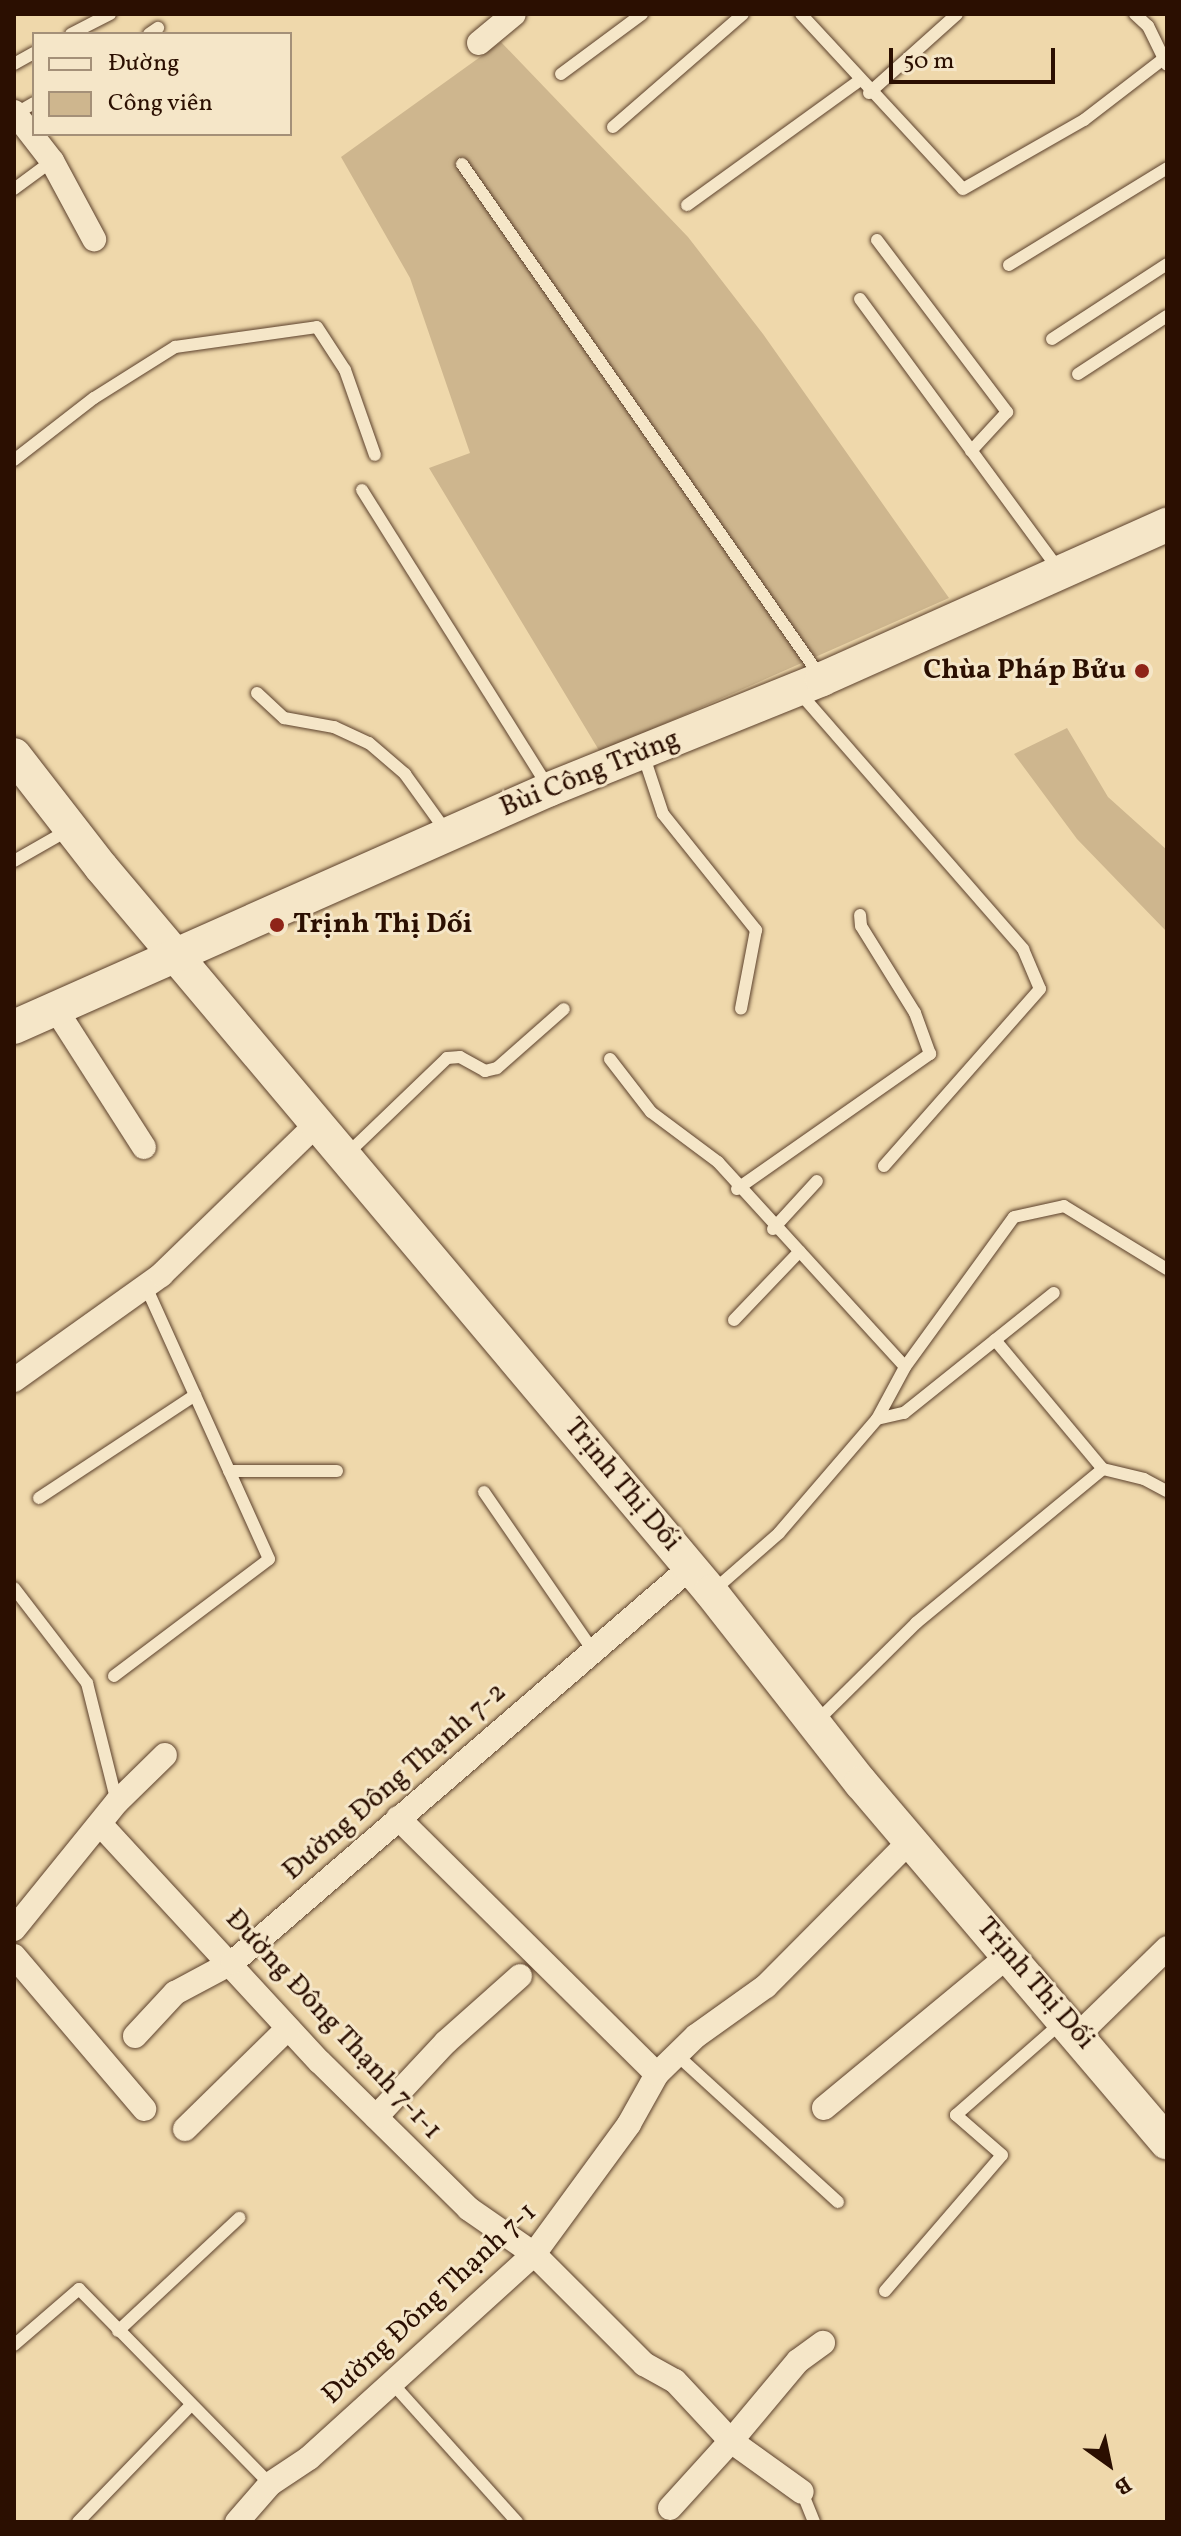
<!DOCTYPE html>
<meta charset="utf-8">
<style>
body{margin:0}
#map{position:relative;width:1181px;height:2536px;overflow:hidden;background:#efd8ab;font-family:Vollkorn,serif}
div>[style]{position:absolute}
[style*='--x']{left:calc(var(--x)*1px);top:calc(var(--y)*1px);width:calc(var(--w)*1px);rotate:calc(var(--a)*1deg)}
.green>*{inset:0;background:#ceb68e}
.roads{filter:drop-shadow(0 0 2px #5c412c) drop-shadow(0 0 2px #5c412c)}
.lane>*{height:12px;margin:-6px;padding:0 6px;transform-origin:6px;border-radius:6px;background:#f5e6c8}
.street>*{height:24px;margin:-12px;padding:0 12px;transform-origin:12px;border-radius:12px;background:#f5e6c8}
.secondary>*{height:34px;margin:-17px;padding:0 17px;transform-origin:17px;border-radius:17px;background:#f5e6c8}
.dots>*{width:22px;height:22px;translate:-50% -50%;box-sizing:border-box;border:4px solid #f5e6c8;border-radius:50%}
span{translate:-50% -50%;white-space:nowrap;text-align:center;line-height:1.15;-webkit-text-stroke:6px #f5e6c8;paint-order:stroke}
.poi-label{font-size:28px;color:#2b0f01;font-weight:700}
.right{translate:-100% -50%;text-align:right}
.left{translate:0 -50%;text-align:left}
.street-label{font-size:28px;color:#2b0f01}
.frame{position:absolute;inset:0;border:16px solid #2b0f01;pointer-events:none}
.legend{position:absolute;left:32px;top:32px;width:260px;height:104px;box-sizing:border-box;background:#f5e6c8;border:2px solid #a49078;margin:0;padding:10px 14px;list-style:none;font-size:24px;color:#2b0f01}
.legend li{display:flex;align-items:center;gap:16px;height:40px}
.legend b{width:40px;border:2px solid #a49078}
.north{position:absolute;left:1069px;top:2424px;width:80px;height:80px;-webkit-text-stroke:6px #f5e6c8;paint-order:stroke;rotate:147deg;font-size:22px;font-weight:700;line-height:32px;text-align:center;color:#2b0f01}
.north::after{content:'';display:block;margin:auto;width:28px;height:36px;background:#2b0f01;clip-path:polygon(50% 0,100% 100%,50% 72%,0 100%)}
.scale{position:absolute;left:889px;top:48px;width:166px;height:36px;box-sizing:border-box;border:4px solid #2b0f01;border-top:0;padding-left:10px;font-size:24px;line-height:28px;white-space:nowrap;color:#2b0f01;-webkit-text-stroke:6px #f5e6c8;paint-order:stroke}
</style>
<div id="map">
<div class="green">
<div style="clip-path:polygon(501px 42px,688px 237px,763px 334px,949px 598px,600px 752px,429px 468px,470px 453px,410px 278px,341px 157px)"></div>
<div style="clip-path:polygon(1067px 728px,1108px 797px,1167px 850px,1167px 932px,1077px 839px,1014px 754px)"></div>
</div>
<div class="roads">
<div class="lane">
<div style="--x:801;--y:14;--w:238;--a:47.2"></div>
<div style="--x:963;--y:189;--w:139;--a:-29.7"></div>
<div style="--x:1084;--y:120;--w:105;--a:-37.6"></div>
<div style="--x:1135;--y:14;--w:18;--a:43"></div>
<div style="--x:1148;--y:26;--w:43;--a:64"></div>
<div style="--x:71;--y:34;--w:44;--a:-27.1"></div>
<div style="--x:149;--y:34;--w:11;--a:-34"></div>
<div style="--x:14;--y:64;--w:23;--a:-29"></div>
<div style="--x:561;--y:74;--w:101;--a:-36.5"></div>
<div style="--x:869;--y:93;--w:118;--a:-41.9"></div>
<div style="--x:15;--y:114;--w:22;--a:-30"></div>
<div style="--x:613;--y:127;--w:172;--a:-41"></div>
<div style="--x:462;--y:164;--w:625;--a:55.04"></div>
<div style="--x:14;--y:189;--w:47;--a:-36.4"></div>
<div style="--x:687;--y:205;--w:212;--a:-35.8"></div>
<div style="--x:877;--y:240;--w:216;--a:52.9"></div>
<div style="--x:1007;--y:412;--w:53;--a:132.7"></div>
<div style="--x:1009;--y:265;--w:185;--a:-31.5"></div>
<div style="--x:860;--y:299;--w:338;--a:53.7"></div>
<div style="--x:1052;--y:339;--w:137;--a:-33.1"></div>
<div style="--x:1078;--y:374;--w:106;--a:-33.1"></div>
<div style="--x:14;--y:460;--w:101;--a:-37.8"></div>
<div style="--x:94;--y:398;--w:96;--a:-32.2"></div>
<div style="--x:175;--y:347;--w:143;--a:-8"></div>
<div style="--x:317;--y:327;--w:51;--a:56.9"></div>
<div style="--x:345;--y:370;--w:90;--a:70.6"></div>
<div style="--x:362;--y:490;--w:350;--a:57.9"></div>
<div style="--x:799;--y:692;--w:341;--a:48.9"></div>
<div style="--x:1023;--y:949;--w:43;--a:67"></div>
<div style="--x:1040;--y:989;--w:236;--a:131.4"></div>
<div style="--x:257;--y:693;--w:37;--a:43"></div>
<div style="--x:284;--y:718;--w:51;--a:10.2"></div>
<div style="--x:334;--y:727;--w:38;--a:25"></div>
<div style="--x:369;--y:743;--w:48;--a:40.7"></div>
<div style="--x:405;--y:774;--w:70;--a:54.3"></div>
<div style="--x:643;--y:754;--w:63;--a:71.6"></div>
<div style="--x:663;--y:814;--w:149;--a:51.3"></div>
<div style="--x:756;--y:930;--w:80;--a:100.8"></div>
<div style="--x:14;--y:861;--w:64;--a:-29.7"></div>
<div style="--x:610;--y:1059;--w:67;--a:52.3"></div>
<div style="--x:651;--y:1112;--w:84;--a:36.7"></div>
<div style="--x:718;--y:1162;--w:277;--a:47.6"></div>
<div style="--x:346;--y:1155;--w:140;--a:-43.8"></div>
<div style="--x:447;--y:1058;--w:13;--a:-4"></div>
<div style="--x:460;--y:1057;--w:29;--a:29"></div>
<div style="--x:485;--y:1071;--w:12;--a:-14"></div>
<div style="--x:497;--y:1068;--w:89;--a:-41.4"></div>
<div style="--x:737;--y:1189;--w:236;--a:-35"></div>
<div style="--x:930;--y:1054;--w:44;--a:-110.1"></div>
<div style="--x:915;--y:1013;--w:102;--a:-121.8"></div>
<div style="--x:861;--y:926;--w:11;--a:-95"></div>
<div style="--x:773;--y:1229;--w:65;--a:-47.5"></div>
<div style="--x:734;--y:1320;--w:95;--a:-46.3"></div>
<div style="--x:995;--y:1340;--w:168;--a:50.1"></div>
<div style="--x:877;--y:1419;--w:28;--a:-13"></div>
<div style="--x:904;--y:1413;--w:192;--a:-38.7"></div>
<div style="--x:229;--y:1471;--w:108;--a:0"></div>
<div style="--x:484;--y:1492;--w:194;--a:55.5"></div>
<div style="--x:39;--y:1498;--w:187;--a:-33.4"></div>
<div style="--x:14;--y:1588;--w:120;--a:52.5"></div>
<div style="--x:87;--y:1683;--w:123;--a:75.9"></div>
<div style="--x:714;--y:1590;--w:86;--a:-41.2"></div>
<div style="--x:779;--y:1533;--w:150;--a:-49.3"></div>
<div style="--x:877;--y:1419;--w:59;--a:-61.7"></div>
<div style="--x:905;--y:1367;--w:185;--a:-54"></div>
<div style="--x:1014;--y:1217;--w:51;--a:-12.4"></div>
<div style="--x:1064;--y:1206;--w:121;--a:31.5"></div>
<div style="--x:114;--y:1676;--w:194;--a:-37"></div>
<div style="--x:269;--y:1559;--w:301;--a:-114.3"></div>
<div style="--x:815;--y:1723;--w:142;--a:-44.7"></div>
<div style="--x:916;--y:1623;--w:242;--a:-39.5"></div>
<div style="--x:1103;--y:1469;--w:42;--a:13.7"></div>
<div style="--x:1144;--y:1479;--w:26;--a:28"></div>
<div style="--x:677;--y:2055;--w:218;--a:42.4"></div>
<div style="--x:885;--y:2291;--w:179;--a:-49.3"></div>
<div style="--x:1002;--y:2155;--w:61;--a:-139"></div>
<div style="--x:956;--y:2115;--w:140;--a:-41.2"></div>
<div style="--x:118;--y:2331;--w:166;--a:-43"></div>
<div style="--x:14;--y:2345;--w:86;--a:-40.7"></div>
<div style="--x:79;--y:2289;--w:273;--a:45.6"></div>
<div style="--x:392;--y:2383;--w:187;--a:48"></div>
<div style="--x:802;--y:2492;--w:32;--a:68"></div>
<div style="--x:78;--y:2522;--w:163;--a:-46"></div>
</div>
<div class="street">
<div style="--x:479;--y:43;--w:45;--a:-39.6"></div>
<div style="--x:14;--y:112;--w:62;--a:52.2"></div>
<div style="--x:52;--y:161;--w:89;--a:61.7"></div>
<div style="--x:55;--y:1008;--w:165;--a:57.4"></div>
<div style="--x:14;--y:1380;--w:181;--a:-35.5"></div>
<div style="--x:161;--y:1275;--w:217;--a:-44.1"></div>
<div style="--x:398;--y:1818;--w:364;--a:44.7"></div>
<div style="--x:100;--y:1824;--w:324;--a:47.3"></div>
<div style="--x:320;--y:2062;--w:209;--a:44.6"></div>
<div style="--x:469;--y:2209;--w:79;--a:34.7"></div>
<div style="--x:534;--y:2254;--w:156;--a:45"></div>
<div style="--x:644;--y:2364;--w:35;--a:29"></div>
<div style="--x:675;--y:2381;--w:82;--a:47"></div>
<div style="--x:731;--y:2441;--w:104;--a:-50.1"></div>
<div style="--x:798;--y:2361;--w:31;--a:-36"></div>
<div style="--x:14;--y:1929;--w:164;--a:-51"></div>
<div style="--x:117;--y:1802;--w:67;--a:-44.4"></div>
<div style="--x:14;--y:1956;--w:201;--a:49.6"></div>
<div style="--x:1079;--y:2034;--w:123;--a:-44.3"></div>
<div style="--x:135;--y:2036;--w:59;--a:-47.1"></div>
<div style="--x:175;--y:1993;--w:66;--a:-28.1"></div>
<div style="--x:233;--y:1962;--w:605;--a:-40.78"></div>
<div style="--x:824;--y:2108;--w:241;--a:-39.6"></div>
<div style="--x:376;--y:2117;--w:103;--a:-47"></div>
<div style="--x:446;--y:2042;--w:99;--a:-41.7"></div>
<div style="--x:185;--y:2129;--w:144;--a:-44.4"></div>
<div style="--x:670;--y:2508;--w:91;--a:-47.7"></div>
<div style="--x:731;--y:2441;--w:87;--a:35.7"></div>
<div style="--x:237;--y:2522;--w:50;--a:-49"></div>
<div style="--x:270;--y:2484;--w:47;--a:-33.7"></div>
<div style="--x:309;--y:2458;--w:304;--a:-42.2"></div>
<div style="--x:534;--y:2254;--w:161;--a:-53.8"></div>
<div style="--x:629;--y:2124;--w:57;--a:-60.8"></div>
<div style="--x:657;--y:2074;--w:54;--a:-44.3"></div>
<div style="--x:696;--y:2036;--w:86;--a:-35.5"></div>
<div style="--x:766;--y:1986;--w:207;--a:-45.2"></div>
</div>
<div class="secondary">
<div style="--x:14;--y:755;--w:142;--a:52.2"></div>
<div style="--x:101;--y:867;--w:947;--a:49.92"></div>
<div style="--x:711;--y:1592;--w:243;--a:51.9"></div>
<div style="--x:861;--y:1783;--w:472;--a:49.6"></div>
<div style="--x:14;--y:1027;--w:586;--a:-23.94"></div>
<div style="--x:550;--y:789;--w:293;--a:-22"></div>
<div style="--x:822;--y:679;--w:378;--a:-24.1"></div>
</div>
</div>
<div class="dots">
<div style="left:1142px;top:671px;background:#8f2418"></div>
<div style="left:277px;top:925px;background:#8f2418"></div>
</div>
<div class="poi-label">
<span class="right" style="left:1126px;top:671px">Chùa Pháp Bửu</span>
<span class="left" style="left:293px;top:925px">Trịnh Thị Dối</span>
</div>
<div class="street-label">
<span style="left:590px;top:774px;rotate:-22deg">Bùi Công Trừng</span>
<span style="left:622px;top:1485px;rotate:50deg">Trịnh Thị Dối</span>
<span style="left:395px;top:1782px;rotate:-41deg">Đường Đông Thạnh 7-2</span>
<span style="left:1035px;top:1984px;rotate:49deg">Trịnh Thị Dối</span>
<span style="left:333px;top:2025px;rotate:47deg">Đường Đông Thạnh 7-1-1</span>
<span style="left:430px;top:2304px;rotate:-43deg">Đường Đông Thạnh 7-1</span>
</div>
<div class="frame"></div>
<ul class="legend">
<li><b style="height:10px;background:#f5e6c8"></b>Đường</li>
<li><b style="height:22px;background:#ceb68e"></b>Công viên</li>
</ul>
<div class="north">B</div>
<div class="scale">50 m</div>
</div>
